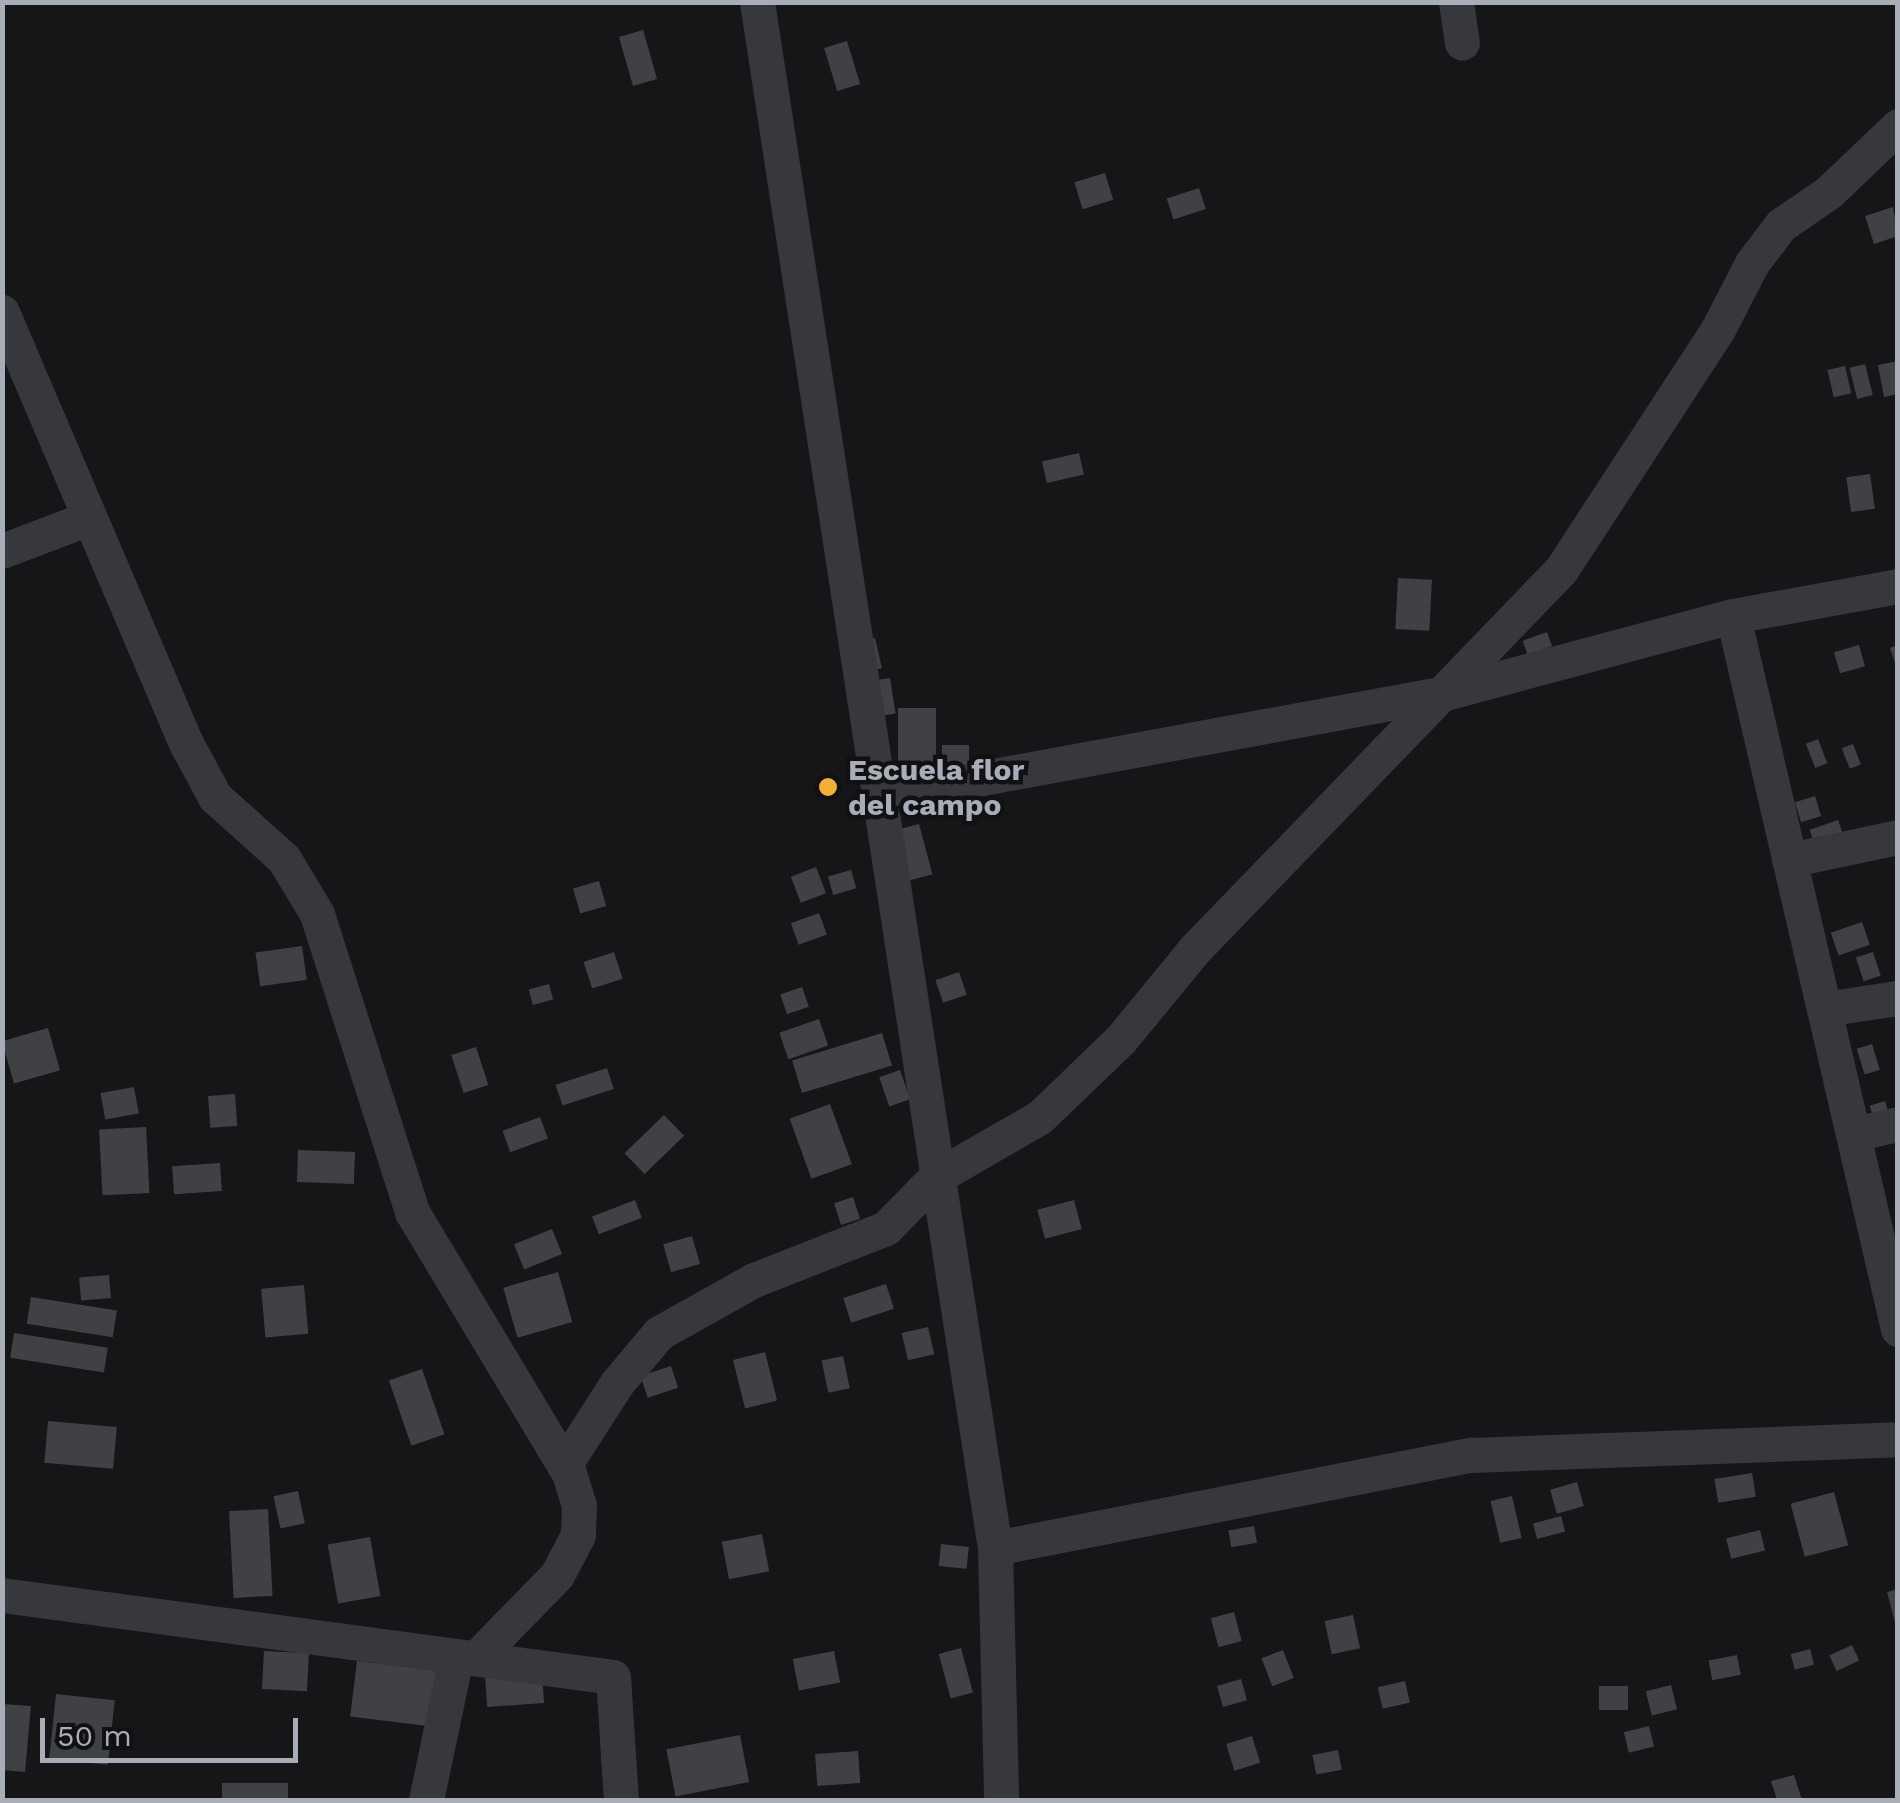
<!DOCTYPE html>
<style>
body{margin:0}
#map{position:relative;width:1900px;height:1803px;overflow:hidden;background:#161618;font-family:"Work Sans",sans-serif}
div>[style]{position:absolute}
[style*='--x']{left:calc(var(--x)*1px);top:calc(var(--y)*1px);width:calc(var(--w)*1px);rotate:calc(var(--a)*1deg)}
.building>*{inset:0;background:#404145;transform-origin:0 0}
.minor>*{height:35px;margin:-17.5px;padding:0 17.5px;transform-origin:17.5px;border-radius:17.5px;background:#37383d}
.dots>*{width:28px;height:28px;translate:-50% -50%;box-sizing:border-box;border:5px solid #111113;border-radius:50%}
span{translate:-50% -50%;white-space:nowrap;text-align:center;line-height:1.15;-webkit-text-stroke:9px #111113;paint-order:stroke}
.poi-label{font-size:30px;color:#a8adb8;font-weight:700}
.left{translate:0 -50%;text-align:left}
.frame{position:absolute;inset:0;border:5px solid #a8adb8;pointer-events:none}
.scale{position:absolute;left:40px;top:1718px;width:258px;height:45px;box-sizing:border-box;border:5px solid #a8adb8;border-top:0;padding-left:12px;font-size:30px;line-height:35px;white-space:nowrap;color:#a8adb8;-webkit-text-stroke:8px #111113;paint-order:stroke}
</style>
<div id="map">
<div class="building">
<div style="left:643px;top:30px;width:51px;height:25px;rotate:74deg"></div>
<div style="left:847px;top:41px;width:45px;height:24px;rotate:73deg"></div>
<div style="left:1105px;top:173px;width:28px;height:32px;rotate:73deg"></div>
<div style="left:1199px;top:188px;width:22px;height:34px;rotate:72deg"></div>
<div style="clip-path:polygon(1893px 207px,1898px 236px,1874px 244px,1865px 216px)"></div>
<div style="clip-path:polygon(1898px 361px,1898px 394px,1884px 397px,1878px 365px)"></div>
<div style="left:1865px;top:364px;width:32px;height:16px;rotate:76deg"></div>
<div style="left:1845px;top:366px;width:28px;height:18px;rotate:77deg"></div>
<div style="left:1079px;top:453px;width:22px;height:38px;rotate:77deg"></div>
<div style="left:1870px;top:474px;width:35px;height:24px;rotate:82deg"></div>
<div style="left:1398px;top:578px;width:34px;height:51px;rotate:3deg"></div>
<div style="left:1547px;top:632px;width:15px;height:26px;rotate:70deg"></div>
<div style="left:875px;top:638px;width:31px;height:15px;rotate:77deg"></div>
<div style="left:1859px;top:645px;width:22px;height:26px;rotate:74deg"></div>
<div style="clip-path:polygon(1898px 645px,1898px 669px,1897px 669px,1890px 648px)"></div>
<div style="left:890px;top:678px;width:36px;height:25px;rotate:81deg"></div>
<div style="left:898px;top:708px;width:38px;height:55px"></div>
<div style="left:1818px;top:739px;width:26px;height:13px;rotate:69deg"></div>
<div style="left:1853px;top:744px;width:22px;height:12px;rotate:69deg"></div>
<div style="left:942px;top:745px;width:27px;height:28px"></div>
<div style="left:1815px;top:796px;width:21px;height:21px;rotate:73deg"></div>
<div style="left:1838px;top:820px;width:24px;height:30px;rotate:71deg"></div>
<div style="left:919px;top:824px;width:52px;height:33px;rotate:75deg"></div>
<div style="left:816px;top:867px;width:28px;height:27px;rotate:69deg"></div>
<div style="left:851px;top:870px;width:19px;height:24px;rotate:74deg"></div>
<div style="left:599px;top:881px;width:26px;height:27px;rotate:74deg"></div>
<div style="left:819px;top:913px;width:23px;height:30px;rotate:70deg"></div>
<div style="left:1862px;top:922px;width:24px;height:33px;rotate:71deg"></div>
<div style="left:302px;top:946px;width:34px;height:47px;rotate:82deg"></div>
<div style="left:614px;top:952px;width:28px;height:32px;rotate:72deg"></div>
<div style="left:1873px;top:952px;width:25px;height:18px;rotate:72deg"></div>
<div style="left:959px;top:972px;width:24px;height:25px;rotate:71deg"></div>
<div style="left:549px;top:984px;width:16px;height:21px;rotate:75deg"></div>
<div style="left:802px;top:987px;width:21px;height:23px;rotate:71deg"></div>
<div style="left:819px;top:1019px;width:28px;height:42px;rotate:71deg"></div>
<div style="left:48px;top:1028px;width:44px;height:48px;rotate:74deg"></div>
<div style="left:882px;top:1033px;width:34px;height:94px;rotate:73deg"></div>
<div style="left:1872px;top:1044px;width:27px;height:16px;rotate:73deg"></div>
<div style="left:476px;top:1047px;width:40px;height:26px;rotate:72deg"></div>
<div style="left:607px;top:1068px;width:22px;height:54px;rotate:72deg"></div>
<div style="left:900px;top:1070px;width:31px;height:22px;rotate:71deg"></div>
<div style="left:134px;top:1087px;width:27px;height:34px;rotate:80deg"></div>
<div style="left:235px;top:1094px;width:32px;height:27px;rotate:86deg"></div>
<div style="left:1885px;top:1101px;width:17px;height:16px;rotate:73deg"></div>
<div style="left:830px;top:1104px;width:64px;height:43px;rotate:70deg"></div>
<div style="left:664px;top:1115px;width:29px;height:55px;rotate:46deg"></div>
<div style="left:540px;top:1117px;width:23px;height:40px;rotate:70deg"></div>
<div style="left:146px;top:1127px;width:66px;height:47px;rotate:87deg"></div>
<div style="left:298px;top:1150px;width:57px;height:32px;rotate:2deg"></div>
<div style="left:220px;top:1163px;width:28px;height:48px;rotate:86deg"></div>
<div style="left:853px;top:1197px;width:23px;height:20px;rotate:72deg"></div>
<div style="left:635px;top:1200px;width:19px;height:46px;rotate:69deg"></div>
<div style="left:1074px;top:1200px;width:30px;height:38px;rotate:75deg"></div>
<div style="left:552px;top:1229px;width:27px;height:41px;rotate:68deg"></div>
<div style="left:692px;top:1236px;width:29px;height:30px;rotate:74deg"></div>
<div style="left:558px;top:1272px;width:52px;height:57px;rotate:74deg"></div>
<div style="left:109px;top:1275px;width:23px;height:30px;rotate:85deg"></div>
<div style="left:886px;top:1284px;width:26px;height:45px;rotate:72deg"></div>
<div style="left:304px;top:1285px;width:49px;height:43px;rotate:85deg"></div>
<div style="left:31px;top:1297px;width:87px;height:27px;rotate:9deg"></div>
<div style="left:928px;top:1327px;width:28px;height:27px;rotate:77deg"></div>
<div style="left:14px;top:1333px;width:95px;height:25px;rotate:9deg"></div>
<div style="left:765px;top:1352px;width:50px;height:33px;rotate:76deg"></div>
<div style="left:843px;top:1356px;width:33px;height:22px;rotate:78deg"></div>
<div style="left:671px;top:1366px;width:23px;height:32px;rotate:72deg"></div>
<div style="left:422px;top:1369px;width:69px;height:35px;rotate:71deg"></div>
<div style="left:48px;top:1421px;width:69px;height:42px;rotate:5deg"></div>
<div style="left:1752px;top:1473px;width:24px;height:38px;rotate:81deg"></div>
<div style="left:1577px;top:1482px;width:25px;height:28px;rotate:74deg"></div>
<div style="left:298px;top:1491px;width:33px;height:25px;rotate:78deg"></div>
<div style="left:1834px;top:1492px;width:55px;height:45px;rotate:75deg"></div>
<div style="left:1512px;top:1496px;width:43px;height:22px;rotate:77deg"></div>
<div style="left:268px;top:1509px;width:87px;height:39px;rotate:87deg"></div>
<div style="left:1561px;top:1516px;width:16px;height:29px;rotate:75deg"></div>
<div style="left:1254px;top:1526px;width:17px;height:26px;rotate:80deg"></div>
<div style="left:1760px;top:1530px;width:21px;height:35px;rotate:76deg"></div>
<div style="left:762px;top:1534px;width:38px;height:41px;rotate:79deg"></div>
<div style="left:370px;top:1537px;width:60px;height:43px;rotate:80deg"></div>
<div style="left:941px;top:1544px;width:28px;height:22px;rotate:6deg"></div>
<div style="clip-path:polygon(1898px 1589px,1898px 1626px,1896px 1626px,1887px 1592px)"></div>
<div style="left:1234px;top:1612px;width:30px;height:24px;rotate:75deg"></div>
<div style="left:1353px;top:1615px;width:34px;height:29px;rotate:78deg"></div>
<div style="left:1852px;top:1645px;width:17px;height:25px;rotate:65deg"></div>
<div style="left:961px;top:1648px;width:46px;height:23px;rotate:75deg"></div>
<div style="left:1810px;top:1649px;width:16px;height:20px;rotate:75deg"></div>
<div style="left:1283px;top:1650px;width:30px;height:23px;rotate:69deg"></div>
<div style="left:264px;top:1651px;width:45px;height:38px;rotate:3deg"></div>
<div style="left:834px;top:1651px;width:32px;height:42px;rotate:79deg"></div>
<div style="left:1737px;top:1655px;width:20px;height:29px;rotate:79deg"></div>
<div style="left:357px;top:1661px;width:80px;height:56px;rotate:7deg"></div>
<div style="left:542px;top:1673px;width:30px;height:57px;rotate:86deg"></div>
<div style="left:1241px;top:1679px;width:22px;height:25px;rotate:74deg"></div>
<div style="left:1405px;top:1681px;width:22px;height:28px;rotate:77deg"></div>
<div style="left:1671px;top:1685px;width:25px;height:26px;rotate:76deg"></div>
<div style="left:1599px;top:1686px;width:29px;height:24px"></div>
<div style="left:56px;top:1694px;width:59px;height:65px;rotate:6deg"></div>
<div style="clip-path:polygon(2px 1704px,31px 1706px,25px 1772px,2px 1770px)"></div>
<div style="left:1649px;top:1726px;width:21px;height:26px;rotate:76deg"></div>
<div style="left:740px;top:1735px;width:48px;height:75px;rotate:79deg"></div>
<div style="left:1252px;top:1736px;width:28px;height:27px;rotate:73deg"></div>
<div style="left:1338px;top:1750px;width:20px;height:26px;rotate:79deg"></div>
<div style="left:858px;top:1751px;width:32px;height:43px;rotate:86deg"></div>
<div style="clip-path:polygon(1794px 1775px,1802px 1800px,1777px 1800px,1771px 1781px)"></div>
<div style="left:288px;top:1783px;width:17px;height:66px;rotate:90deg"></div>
</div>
<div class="minor">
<div style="--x:757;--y:2;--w:1564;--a:81.25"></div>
<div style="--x:995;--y:1548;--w:252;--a:88.6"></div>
<div style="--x:1456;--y:2;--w:41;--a:81.7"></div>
<div style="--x:2;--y:312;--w:469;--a:66.9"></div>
<div style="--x:186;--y:743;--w:61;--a:61.8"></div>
<div style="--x:215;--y:797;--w:93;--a:41.9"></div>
<div style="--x:284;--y:859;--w:64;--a:59"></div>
<div style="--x:317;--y:914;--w:313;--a:72.3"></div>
<div style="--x:412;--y:1212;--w:305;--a:59"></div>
<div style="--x:569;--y:1473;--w:34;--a:73"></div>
<div style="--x:579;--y:1505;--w:30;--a:92"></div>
<div style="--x:578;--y:1535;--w:45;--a:117.7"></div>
<div style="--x:557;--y:1575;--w:112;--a:134.3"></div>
<div style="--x:2;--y:551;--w:93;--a:-20.8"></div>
<div style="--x:1733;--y:616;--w:732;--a:76.97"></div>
<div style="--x:879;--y:797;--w:575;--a:-10.41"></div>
<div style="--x:1445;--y:693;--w:298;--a:-15"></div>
<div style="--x:1733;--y:616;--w:168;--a:-10.3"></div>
<div style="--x:1789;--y:860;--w:111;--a:-11.9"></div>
<div style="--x:1824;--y:1009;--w:75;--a:-8.5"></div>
<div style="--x:1853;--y:1134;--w:46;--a:-12.5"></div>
<div style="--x:565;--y:1464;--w:96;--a:-57.3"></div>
<div style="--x:617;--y:1383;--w:65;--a:-50"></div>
<div style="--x:659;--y:1333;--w:109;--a:-29.2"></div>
<div style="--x:754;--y:1280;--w:142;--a:-21.5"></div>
<div style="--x:886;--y:1228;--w:71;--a:-45.6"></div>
<div style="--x:936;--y:1177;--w:120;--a:-30"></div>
<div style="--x:1040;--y:1117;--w:112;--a:-43.9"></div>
<div style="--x:1121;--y:1039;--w:115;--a:-50.6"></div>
<div style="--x:1194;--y:950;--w:528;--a:-46"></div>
<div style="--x:1561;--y:570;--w:288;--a:-56.9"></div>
<div style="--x:1718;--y:329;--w:74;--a:-62.7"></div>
<div style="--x:1752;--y:263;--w:48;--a:-52.7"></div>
<div style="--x:1781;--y:225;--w:58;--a:-34.5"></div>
<div style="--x:1829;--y:192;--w:95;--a:-43.7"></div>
<div style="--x:995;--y:1548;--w:485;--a:-11.1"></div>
<div style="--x:1471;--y:1455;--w:427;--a:-2.1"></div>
<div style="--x:2;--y:1595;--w:616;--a:7.64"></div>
<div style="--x:613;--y:1677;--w:123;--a:86.3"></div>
<div style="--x:426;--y:1800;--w:145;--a:-78.1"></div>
</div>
<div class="dots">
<div style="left:828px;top:787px;background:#f2b134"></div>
</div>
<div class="poi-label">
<span class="left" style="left:848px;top:787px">Escuela flor<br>del campo</span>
</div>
<div class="frame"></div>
<div class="scale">50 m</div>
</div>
